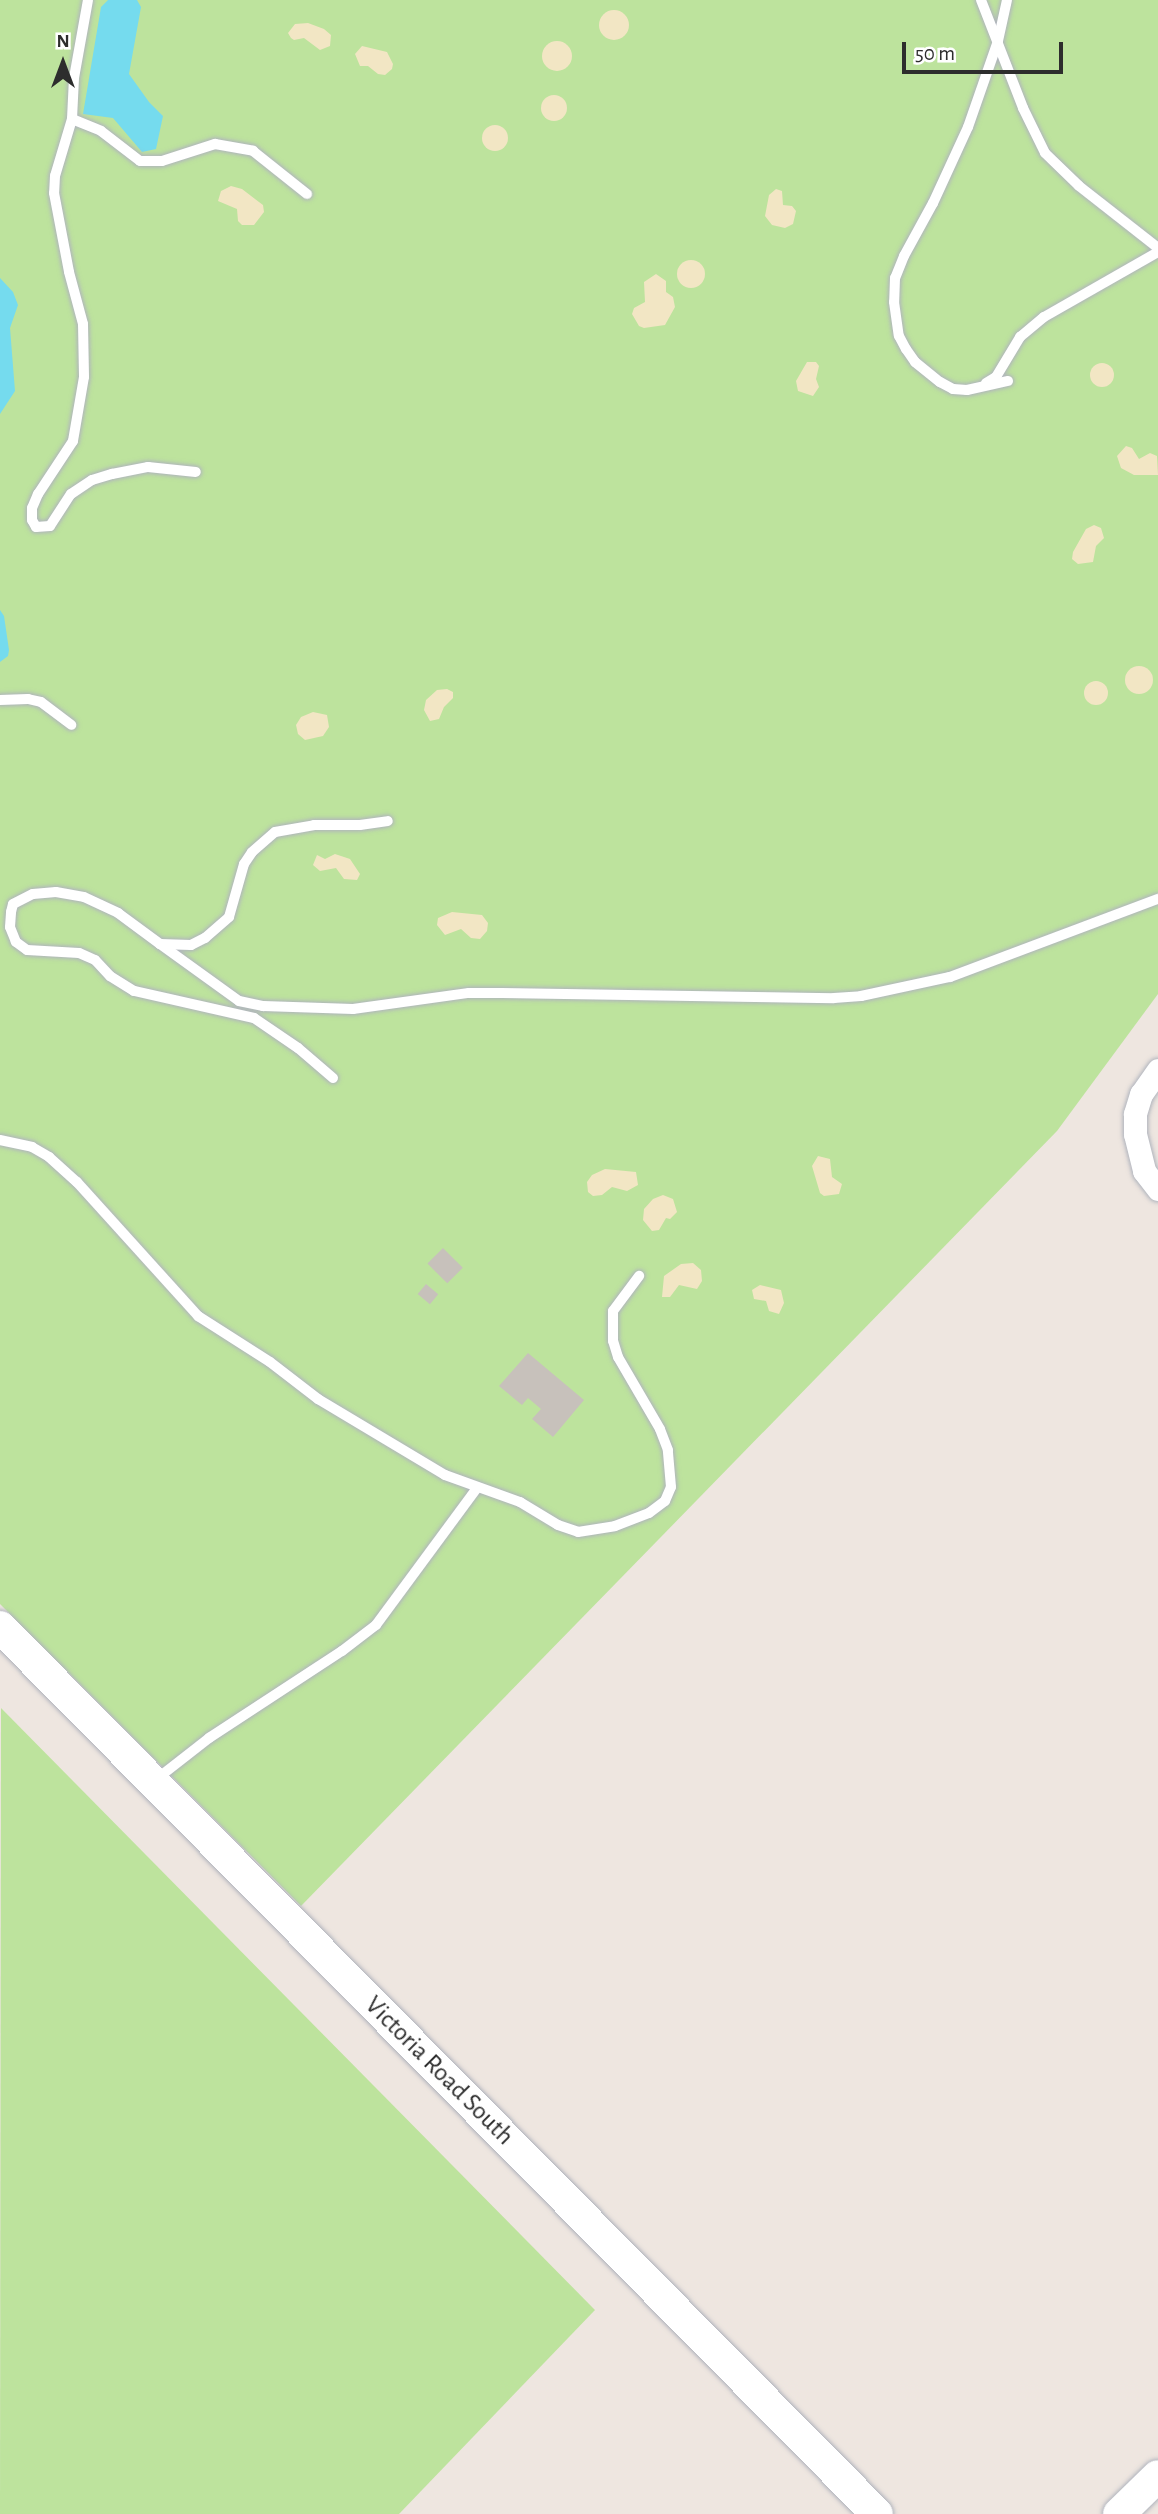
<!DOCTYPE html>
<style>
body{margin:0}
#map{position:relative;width:1158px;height:2514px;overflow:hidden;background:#eee6e0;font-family:"Alegreya Sans",sans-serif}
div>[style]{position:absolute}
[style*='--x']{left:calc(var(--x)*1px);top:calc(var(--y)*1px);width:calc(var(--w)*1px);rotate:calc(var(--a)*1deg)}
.green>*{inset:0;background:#bde39d}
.sand>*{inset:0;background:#f2e6c4}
.round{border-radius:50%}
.water>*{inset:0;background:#75dbee}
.building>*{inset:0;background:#c7c1bb;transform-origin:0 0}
.roads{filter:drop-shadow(0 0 2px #b0b4bd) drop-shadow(0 0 2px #b0b4bd)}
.lane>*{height:10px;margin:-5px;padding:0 5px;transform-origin:5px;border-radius:5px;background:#fff}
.street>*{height:23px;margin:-11.5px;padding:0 11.5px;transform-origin:11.5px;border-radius:11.5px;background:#fff}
.secondary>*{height:32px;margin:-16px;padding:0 16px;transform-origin:16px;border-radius:16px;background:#fff}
span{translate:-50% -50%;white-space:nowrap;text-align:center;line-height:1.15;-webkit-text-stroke:5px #fff;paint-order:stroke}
.street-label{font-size:26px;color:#2d2d2d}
.north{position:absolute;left:28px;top:28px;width:70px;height:70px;-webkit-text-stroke:5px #fff;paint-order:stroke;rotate:0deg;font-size:19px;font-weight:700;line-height:28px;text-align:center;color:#2d2d2d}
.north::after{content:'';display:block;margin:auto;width:24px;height:32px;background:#2d2d2d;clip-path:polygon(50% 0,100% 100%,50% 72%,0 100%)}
.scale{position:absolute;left:902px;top:42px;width:161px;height:32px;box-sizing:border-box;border:4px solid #2d2d2d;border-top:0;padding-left:9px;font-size:21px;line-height:24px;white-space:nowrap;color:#2d2d2d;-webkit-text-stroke:5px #fff;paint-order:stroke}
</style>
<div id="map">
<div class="green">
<div style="clip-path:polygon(0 0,1158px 0,1158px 994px,1057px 1131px,301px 1906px,0 1604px)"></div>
<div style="clip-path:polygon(1px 1708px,595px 2310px,399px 2514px,0 2514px)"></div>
</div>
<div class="sand">
<div class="round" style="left:599px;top:10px;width:30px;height:30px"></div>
<div style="clip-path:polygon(308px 23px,324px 29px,331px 35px,330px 46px,320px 50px,304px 38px,294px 40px,291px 38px,288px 33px,295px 24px)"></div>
<div class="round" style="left:542px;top:41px;width:30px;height:30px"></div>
<div style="clip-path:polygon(362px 46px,387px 52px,393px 64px,392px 69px,385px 75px,378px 74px,368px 66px,360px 66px,355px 54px)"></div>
<div class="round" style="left:541px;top:95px;width:26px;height:26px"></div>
<div class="round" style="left:482px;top:125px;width:26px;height:26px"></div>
<div style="clip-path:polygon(231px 186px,242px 189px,263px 205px,264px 212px,254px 225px,242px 225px,238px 221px,237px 209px,218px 201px,221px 191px)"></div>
<div style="clip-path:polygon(776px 189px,782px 191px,783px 205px,792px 206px,796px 211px,793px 224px,785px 228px,772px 225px,765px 216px,769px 195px)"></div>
<div class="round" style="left:677px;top:260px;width:28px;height:28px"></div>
<div style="clip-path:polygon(656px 274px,666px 281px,666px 292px,673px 297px,675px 307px,665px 325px,644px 328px,639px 326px,632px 314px,634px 308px,645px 302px,644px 282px)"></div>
<div style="clip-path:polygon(807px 362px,816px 362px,819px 366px,816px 379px,819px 387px,813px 396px,798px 391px,796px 381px)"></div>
<div class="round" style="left:1090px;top:363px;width:24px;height:24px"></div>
<div style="clip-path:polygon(1126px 446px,1132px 448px,1139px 459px,1150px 453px,1157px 456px,1158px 475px,1134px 475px,1121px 468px,1117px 456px)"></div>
<div style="clip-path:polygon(1094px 525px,1101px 528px,1104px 538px,1096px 546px,1093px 562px,1078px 564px,1072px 559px,1073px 552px,1086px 529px)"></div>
<div class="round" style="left:1125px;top:666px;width:28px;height:28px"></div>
<div class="round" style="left:1084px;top:681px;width:24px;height:24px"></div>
<div style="clip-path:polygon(447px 689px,453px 692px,453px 698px,444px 707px,439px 719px,430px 721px,424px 710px,426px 700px,437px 690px)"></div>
<div style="clip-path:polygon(313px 712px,327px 715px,329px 727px,323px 736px,305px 740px,298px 734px,296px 725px,301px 717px)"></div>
<div style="clip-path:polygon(335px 854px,350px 859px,360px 874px,357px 880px,344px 879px,336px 868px,320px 871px,313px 865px,317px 855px,325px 859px)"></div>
<div style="clip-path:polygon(452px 912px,482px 915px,488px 923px,487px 931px,480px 939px,471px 938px,461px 929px,445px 935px,437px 925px,438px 918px)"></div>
<div style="clip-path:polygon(818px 1156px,830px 1159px,832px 1177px,842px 1184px,839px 1194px,824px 1196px,820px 1193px,812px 1166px)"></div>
<div style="clip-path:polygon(605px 1169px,636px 1172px,638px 1185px,627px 1191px,612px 1187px,602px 1195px,593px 1196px,588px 1192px,587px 1182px,592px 1175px)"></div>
<div style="clip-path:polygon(663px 1195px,673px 1199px,677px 1212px,670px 1219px,666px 1218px,659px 1230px,652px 1231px,643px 1220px,644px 1209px,653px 1199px)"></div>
<div style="clip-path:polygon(693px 1263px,701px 1270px,702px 1281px,697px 1289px,679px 1285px,670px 1297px,662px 1297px,664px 1276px,681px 1264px)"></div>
<div style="clip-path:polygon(760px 1285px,781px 1290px,784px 1303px,779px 1314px,769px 1311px,766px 1301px,754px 1299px,752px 1290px)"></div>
</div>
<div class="water">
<div style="clip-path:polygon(108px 0,137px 0,141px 7px,129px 74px,149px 102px,163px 116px,156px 149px,142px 152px,113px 118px,83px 114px,101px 7px)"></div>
<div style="clip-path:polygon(0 278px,13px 292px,18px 305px,10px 328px,15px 391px,0 414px)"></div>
<div style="clip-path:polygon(0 610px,4px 616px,9px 650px,8px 656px,0 662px)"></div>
</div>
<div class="building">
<div style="left:443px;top:1248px;width:28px;height:22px;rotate:45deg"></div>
<div style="left:426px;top:1284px;width:16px;height:13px;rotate:40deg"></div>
<div style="clip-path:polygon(528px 1353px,584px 1400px,553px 1437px,532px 1419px,541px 1409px,528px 1398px,522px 1405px,499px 1386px)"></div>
</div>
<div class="roads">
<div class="lane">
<div style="--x:88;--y:0;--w:79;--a:100.2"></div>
<div style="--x:74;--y:78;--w:41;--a:92.8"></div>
<div style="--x:72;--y:119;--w:31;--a:22"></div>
<div style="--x:101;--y:131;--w:49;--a:37.6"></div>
<div style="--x:140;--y:161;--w:22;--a:0"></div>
<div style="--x:162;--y:161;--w:56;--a:-17.8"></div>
<div style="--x:215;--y:144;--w:39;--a:10"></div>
<div style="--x:253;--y:151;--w:69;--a:38.5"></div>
<div style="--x:981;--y:0;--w:116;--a:68.7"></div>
<div style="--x:1023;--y:108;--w:50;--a:63.9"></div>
<div style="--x:1045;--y:153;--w:47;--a:44.1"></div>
<div style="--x:1079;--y:186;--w:100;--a:38.1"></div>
<div style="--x:1007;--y:0;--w:42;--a:102.4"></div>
<div style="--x:998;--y:41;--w:91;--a:109.2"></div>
<div style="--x:968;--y:127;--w:84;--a:114.7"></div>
<div style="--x:933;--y:203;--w:60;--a:118.7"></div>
<div style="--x:904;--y:256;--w:24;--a:112"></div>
<div style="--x:895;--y:278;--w:24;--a:92"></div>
<div style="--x:894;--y:302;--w:34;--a:82"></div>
<div style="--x:899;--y:336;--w:15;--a:62"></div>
<div style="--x:906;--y:349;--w:16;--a:55"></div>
<div style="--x:915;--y:362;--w:32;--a:39"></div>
<div style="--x:940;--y:382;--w:15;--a:28"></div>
<div style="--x:953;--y:389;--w:14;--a:4"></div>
<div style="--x:967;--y:390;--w:42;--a:-12.4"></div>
<div style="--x:72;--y:119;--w:59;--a:106.6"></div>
<div style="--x:55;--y:176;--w:17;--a:93"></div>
<div style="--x:54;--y:193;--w:80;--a:79.2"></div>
<div style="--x:69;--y:272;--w:54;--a:74.9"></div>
<div style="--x:83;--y:324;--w:53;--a:88.9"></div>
<div style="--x:84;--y:377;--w:65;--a:99.8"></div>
<div style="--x:73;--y:441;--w:64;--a:123.4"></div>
<div style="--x:38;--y:494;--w:15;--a:113"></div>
<div style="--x:32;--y:508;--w:12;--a:90"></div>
<div style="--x:32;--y:520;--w:8;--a:60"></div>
<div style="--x:36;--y:527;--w:14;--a:-4"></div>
<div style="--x:50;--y:526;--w:38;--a:-57"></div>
<div style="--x:71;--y:494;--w:25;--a:-34"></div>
<div style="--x:92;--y:480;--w:21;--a:-17"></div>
<div style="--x:112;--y:474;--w:37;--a:-11"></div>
<div style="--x:148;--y:467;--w:48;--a:5.9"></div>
<div style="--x:986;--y:383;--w:12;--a:-31"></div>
<div style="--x:996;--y:377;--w:47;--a:-59"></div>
<div style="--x:1020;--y:337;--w:31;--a:-40"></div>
<div style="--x:1044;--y:317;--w:131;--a:-29.7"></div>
<div style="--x:0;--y:700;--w:28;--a:-2"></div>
<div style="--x:28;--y:699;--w:13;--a:13"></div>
<div style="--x:41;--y:702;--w:38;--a:37"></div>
<div style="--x:160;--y:944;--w:97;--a:35.8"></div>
<div style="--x:239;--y:1001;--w:25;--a:12"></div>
<div style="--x:263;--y:1006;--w:90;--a:1.9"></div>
<div style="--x:353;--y:1009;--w:117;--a:-7.9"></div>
<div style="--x:469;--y:993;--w:33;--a:0"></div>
<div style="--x:502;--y:993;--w:332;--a:0.9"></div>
<div style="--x:834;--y:998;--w:27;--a:-4"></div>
<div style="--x:861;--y:996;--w:91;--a:-12.1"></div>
<div style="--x:950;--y:977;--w:222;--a:-20.6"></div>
<div style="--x:333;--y:1078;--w:46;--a:-139.4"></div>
<div style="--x:298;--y:1048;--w:53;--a:-145.7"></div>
<div style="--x:254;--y:1018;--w:123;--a:-167.3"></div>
<div style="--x:134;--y:991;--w:28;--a:-148"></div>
<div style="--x:110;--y:976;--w:22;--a:-133"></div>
<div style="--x:95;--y:960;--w:17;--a:-156"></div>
<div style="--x:79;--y:953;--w:52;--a:-176.7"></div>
<div style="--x:27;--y:950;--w:14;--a:-144"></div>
<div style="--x:16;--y:942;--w:16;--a:-112"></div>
<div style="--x:10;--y:927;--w:15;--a:-86"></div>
<div style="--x:11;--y:912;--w:8;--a:-76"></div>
<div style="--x:13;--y:904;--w:22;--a:-27"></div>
<div style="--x:33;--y:894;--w:23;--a:-5"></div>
<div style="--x:56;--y:892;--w:28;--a:10"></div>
<div style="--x:84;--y:897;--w:38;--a:25"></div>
<div style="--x:118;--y:913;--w:52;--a:36.4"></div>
<div style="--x:160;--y:944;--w:31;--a:2"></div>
<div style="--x:191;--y:945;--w:16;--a:-27"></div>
<div style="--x:205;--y:938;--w:32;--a:-41"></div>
<div style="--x:229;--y:917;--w:55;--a:-74.2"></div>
<div style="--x:244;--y:864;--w:14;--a:-56"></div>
<div style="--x:252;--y:852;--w:30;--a:-41"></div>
<div style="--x:275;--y:832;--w:40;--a:-10"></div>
<div style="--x:314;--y:825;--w:46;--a:0"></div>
<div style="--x:360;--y:825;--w:28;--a:-8"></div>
<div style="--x:0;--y:1140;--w:33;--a:12"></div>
<div style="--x:32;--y:1147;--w:20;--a:30"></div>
<div style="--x:49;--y:1157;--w:38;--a:42"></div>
<div style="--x:77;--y:1182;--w:181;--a:47.9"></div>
<div style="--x:198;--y:1316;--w:85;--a:32.6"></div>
<div style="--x:270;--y:1362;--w:61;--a:37.6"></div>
<div style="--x:318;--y:1399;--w:148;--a:30.9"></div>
<div style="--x:445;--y:1475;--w:80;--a:19.8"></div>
<div style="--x:520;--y:1502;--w:44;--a:31.2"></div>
<div style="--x:558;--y:1525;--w:21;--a:19"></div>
<div style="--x:578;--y:1532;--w:37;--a:-9"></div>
<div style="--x:615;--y:1526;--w:36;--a:-21"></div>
<div style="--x:649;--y:1513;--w:20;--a:-37"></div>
<div style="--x:665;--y:1501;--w:15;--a:-67"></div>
<div style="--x:671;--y:1487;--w:37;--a:-95"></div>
<div style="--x:668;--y:1450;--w:22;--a:-111"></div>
<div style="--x:660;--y:1429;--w:83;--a:-120.3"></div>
<div style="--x:618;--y:1357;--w:17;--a:-107"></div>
<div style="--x:613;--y:1341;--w:30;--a:-90"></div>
<div style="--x:613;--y:1311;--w:44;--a:-53.4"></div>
<div style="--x:154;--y:1781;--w:70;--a:-38"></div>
<div style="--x:209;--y:1738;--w:159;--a:-33.2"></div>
<div style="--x:342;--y:1651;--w:43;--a:-37.4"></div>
<div style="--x:376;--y:1625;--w:170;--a:-53.6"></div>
</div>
<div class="street">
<div style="--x:1158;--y:1070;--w:29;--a:125"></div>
<div style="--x:1141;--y:1094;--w:21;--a:107"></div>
<div style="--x:1135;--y:1114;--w:20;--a:90"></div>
<div style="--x:1135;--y:1134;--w:38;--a:76"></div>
<div style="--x:1144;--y:1171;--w:23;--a:52"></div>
</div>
<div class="secondary">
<div style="--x:0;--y:1627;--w:1247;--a:45.32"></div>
<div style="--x:1119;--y:2514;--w:54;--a:-44.3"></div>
</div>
</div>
<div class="street-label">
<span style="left:439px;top:2071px;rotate:45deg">Victoria Road South</span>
</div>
<div class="north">N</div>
<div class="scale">50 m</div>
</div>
